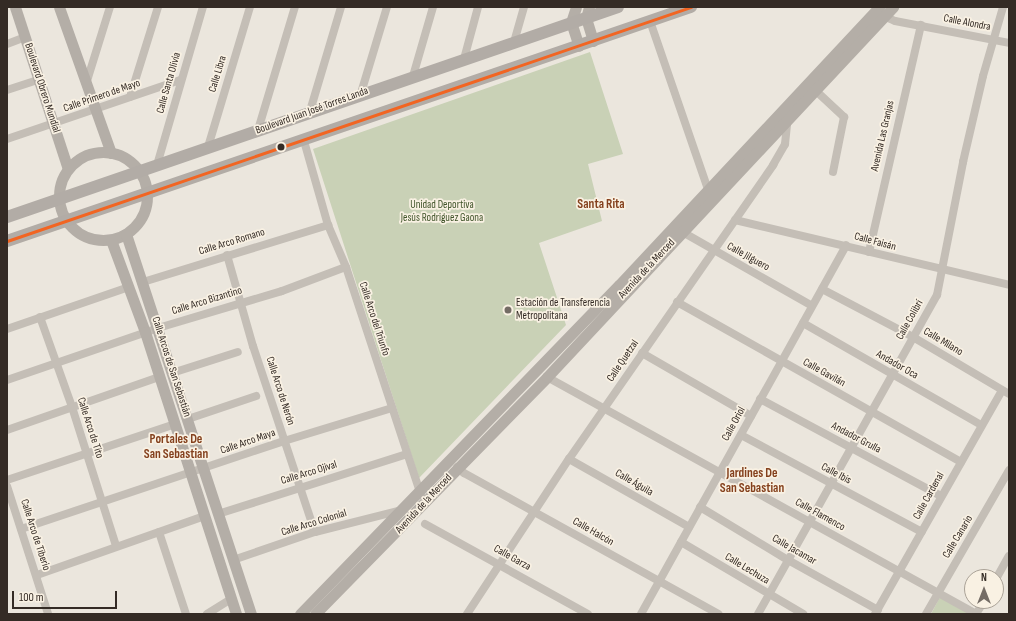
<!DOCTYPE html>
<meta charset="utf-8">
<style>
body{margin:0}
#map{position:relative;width:1016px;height:621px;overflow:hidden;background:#ebe6dd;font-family:"Sofia Sans Condensed",sans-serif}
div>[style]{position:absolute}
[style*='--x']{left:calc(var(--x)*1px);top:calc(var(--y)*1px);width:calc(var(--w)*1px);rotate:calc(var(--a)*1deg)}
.green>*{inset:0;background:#c9d1b6}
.street>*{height:8px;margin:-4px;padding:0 4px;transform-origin:4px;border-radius:4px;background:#c4beb6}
.secondary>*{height:11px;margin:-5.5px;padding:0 5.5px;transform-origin:5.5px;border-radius:5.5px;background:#b4aea7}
.secondary>.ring{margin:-5.5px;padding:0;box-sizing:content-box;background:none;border:11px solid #b4aea7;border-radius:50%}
.primary>*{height:12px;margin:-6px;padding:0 6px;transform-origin:6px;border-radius:6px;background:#b2aca6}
.bus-1>*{height:3px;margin:-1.5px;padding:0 1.5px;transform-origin:1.5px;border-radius:1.5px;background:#f26522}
.dots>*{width:11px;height:11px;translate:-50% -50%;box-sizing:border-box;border:2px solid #f9f1e3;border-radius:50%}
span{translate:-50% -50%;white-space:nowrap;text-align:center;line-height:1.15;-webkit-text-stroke:3.5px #f9f1e3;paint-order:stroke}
.street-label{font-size:11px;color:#342b25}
.park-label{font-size:11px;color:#3e5228}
.poi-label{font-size:11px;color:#342b25}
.left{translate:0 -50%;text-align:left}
.quarter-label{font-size:13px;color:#84401d;font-weight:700}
.frame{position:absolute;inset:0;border:8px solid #342b25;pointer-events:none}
.north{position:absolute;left:964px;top:569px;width:40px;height:40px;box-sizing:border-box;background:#f9f1e3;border:1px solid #aaa297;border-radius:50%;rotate:0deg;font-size:11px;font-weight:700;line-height:16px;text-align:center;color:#342b25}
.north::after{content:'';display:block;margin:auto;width:14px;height:18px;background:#746c65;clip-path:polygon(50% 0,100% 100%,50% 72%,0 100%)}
.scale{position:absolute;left:12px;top:591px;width:105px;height:18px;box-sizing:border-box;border:2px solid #342b25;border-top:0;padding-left:5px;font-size:12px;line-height:14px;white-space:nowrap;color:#342b25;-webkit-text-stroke:3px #f9f1e3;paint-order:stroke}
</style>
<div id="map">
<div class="green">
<div style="clip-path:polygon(590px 52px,623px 154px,588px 164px,602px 221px,539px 243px,566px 325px,419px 478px,313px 149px)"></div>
<div style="clip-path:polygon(940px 597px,970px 614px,931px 614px)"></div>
</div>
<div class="street">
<div style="--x:881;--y:15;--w:15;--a:23"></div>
<div style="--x:895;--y:21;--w:116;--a:10.9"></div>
<div style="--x:650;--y:21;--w:178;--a:71"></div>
<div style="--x:514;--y:42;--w:36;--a:-74"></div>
<div style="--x:7;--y:44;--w:19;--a:-21"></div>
<div style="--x:464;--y:59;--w:54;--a:-74.9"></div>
<div style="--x:413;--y:76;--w:72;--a:-73.8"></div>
<div style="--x:86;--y:84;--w:81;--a:-72.7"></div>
<div style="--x:7;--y:90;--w:33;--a:-18"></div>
<div style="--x:815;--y:90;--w:40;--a:43"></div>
<div style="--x:844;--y:117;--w:56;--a:101.3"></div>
<div style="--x:361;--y:93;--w:90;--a:-73.2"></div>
<div style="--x:130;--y:97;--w:94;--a:-72.7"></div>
<div style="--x:310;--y:111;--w:109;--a:-73.4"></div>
<div style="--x:258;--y:130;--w:128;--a:-73.3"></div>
<div style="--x:7;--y:139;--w:183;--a:-18.8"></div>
<div style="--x:304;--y:141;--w:87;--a:74.1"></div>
<div style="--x:328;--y:225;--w:46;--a:66.8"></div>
<div style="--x:346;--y:267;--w:240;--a:71.8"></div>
<div style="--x:208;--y:147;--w:146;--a:-73.3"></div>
<div style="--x:157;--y:165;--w:165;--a:-73.8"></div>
<div style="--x:735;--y:220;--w:282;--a:13.3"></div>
<div style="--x:679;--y:230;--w:153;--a:29.7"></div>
<div style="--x:869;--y:252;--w:233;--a:-77.1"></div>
<div style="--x:227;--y:255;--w:95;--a:74.1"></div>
<div style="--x:253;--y:346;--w:196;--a:71.6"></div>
<div style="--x:143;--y:282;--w:194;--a:-17.1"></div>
<div style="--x:822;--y:289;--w:103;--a:27.8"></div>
<div style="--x:913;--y:337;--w:112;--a:30.7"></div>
<div style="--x:677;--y:302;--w:326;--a:29.4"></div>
<div style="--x:40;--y:317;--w:96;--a:70.4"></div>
<div style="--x:72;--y:407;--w:146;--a:72.4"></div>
<div style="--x:803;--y:323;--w:205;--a:29.8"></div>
<div style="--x:7;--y:329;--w:129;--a:-19"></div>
<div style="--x:642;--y:353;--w:126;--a:30"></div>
<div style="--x:172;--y:373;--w:69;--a:-17.7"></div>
<div style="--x:547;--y:377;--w:491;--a:28.9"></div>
<div style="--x:7;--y:380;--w:160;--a:-19"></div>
<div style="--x:158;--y:328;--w:129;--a:-16.6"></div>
<div style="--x:282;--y:291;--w:68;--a:-20.6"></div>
<div style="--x:760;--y:399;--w:205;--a:28.2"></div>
<div style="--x:188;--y:419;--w:72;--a:-18.7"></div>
<div style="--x:7;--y:430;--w:161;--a:-19.2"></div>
<div style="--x:741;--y:435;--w:205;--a:28.2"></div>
<div style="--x:569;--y:459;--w:138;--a:29.5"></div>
<div style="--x:457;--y:467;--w:9;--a:41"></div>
<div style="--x:464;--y:473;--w:291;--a:29"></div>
<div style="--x:7;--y:480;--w:177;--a:-18.4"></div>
<div style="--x:7;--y:486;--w:134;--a:72.2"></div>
<div style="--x:700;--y:507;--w:103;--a:31.1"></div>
<div style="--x:788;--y:560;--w:103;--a:29.1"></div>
<div style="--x:218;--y:514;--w:198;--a:-17.6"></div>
<div style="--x:425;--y:524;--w:186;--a:28.9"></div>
<div style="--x:21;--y:529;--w:277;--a:-18.5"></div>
<div style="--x:284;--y:441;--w:113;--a:-17"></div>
<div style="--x:159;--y:532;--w:86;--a:71.8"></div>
<div style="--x:681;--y:542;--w:142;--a:30.5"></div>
<div style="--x:233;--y:560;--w:87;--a:-18.9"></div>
<div style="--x:315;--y:532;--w:90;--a:-14.2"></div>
<div style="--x:37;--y:575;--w:178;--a:-19.4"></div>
<div style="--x:996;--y:579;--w:26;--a:-61"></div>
<div style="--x:207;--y:614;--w:28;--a:-32"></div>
<div style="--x:467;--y:614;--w:186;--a:-56.7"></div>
<div style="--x:569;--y:459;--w:358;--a:-55.2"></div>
<div style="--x:773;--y:165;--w:24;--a:-60"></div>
<div style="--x:785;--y:144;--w:27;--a:-84"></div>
<div style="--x:641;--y:614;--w:422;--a:-60.9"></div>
<div style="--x:758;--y:614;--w:366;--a:-60.7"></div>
<div style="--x:937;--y:295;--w:136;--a:-78.9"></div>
<div style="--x:963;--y:162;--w:88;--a:-76.9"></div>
<div style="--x:983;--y:76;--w:72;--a:-73.8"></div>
<div style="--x:875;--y:614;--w:257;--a:-60.4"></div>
<div style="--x:926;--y:614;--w:166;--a:-60"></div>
<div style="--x:976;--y:614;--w:15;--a:-58"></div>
</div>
<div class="secondary">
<div style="--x:15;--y:7;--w:170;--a:71.9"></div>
<div style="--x:59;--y:7;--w:155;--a:70.4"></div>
<div style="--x:576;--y:7;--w:16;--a:108"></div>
<div style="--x:571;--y:22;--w:25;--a:72"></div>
<div style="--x:589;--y:7;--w:11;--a:105"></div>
<div style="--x:586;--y:18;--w:24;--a:73"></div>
<div class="ring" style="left:59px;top:152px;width:77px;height:77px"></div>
<div style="--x:126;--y:234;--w:400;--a:71.8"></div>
<div style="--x:111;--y:240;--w:98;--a:69.7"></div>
<div style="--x:145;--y:332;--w:296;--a:72.1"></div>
<div style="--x:300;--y:614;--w:458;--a:-45.9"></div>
<div style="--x:619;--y:285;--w:381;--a:-46.9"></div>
<div style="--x:315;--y:614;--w:332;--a:-45.6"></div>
<div style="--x:547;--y:377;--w:507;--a:-46.92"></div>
</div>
<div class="primary">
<div style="--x:7;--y:217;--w:646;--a:-18.97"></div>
<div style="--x:7;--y:241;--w:723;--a:-18.89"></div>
</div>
<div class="bus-1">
<div style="--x:7;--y:241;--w:723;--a:-18.89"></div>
</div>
<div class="dots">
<div style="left:281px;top:147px;background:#342b25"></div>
<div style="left:508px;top:310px;background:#746c65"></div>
</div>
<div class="street-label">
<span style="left:967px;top:23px;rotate:11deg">Calle Alondra</span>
<span style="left:218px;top:74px;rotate:-73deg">Calle Libra</span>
<span style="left:169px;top:83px;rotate:-74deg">Calle Santa Olivia</span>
<span style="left:42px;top:88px;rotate:72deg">Boulevard Obrero Mundial</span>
<span style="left:102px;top:96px;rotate:-19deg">Calle Primero de Mayo</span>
<span style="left:312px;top:111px;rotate:-20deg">Boulevard Juan José Torres Landa</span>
<span style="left:883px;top:136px;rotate:-77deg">Avenida Las Granjas</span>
<span style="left:232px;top:242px;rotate:-17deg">Calle Arco Romano</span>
<span style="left:875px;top:242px;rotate:15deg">Calle Faisán</span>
<span style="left:748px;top:257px;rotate:29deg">Calle Jilguero</span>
<span style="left:647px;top:269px;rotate:-47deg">Avenida de la Merced</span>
<span style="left:207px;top:301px;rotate:-17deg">Calle Arco Bizantino</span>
<span style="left:374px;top:319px;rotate:72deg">Calle Arco del Triunfo</span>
<span style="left:910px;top:320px;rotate:-61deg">Calle Colibrí</span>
<span style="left:943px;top:342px;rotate:31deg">Calle Milano</span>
<span style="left:623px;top:361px;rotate:-56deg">Calle Quetzal</span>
<span style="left:897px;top:365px;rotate:30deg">Andador Oca</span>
<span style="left:171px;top:367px;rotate:72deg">Calle Arcos de San Sebastián</span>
<span style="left:824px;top:373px;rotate:29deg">Calle Gavilán</span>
<span style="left:280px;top:391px;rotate:72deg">Calle Arco de Nerón</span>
<span style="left:734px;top:424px;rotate:-61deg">Calle Oriol</span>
<span style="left:90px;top:428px;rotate:72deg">Calle Arco de Tito</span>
<span style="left:856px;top:438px;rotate:28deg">Andador Grulla</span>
<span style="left:248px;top:442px;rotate:-19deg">Calle Arco Maya</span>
<span style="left:309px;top:473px;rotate:-17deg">Calle Arco Ojival</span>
<span style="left:836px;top:474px;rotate:28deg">Calle Ibis</span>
<span style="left:634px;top:483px;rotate:30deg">Calle Águila</span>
<span style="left:929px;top:496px;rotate:-61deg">Calle Cardenal</span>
<span style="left:424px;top:504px;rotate:-47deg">Avenida de la Merced</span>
<span style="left:820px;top:515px;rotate:29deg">Calle Flamenco</span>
<span style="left:314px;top:523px;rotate:-17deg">Calle Arco Colonial</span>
<span style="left:593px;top:532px;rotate:30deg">Calle Halcón</span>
<span style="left:35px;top:535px;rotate:72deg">Calle Arco de Tiberio</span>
<span style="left:958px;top:537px;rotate:-59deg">Calle Canario</span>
<span style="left:794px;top:550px;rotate:30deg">Calle Jacamar</span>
<span style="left:512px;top:558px;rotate:29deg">Calle Garza</span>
<span style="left:747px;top:569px;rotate:31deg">Calle Lechuza</span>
</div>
<div class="park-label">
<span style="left:442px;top:212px">Unidad Deportiva<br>Jesús Rodriguez Gaona</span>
</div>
<div class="poi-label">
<span class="left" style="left:516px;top:310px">Estación de Transferencia<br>Metropolitana</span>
</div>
<div class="quarter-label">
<span style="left:601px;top:204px">Santa Rita</span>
<span style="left:176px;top:447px">Portales De<br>San Sebastian</span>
<span style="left:752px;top:481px">Jardines De<br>San Sebastian</span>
</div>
<div class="frame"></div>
<div class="north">N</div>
<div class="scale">100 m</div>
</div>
